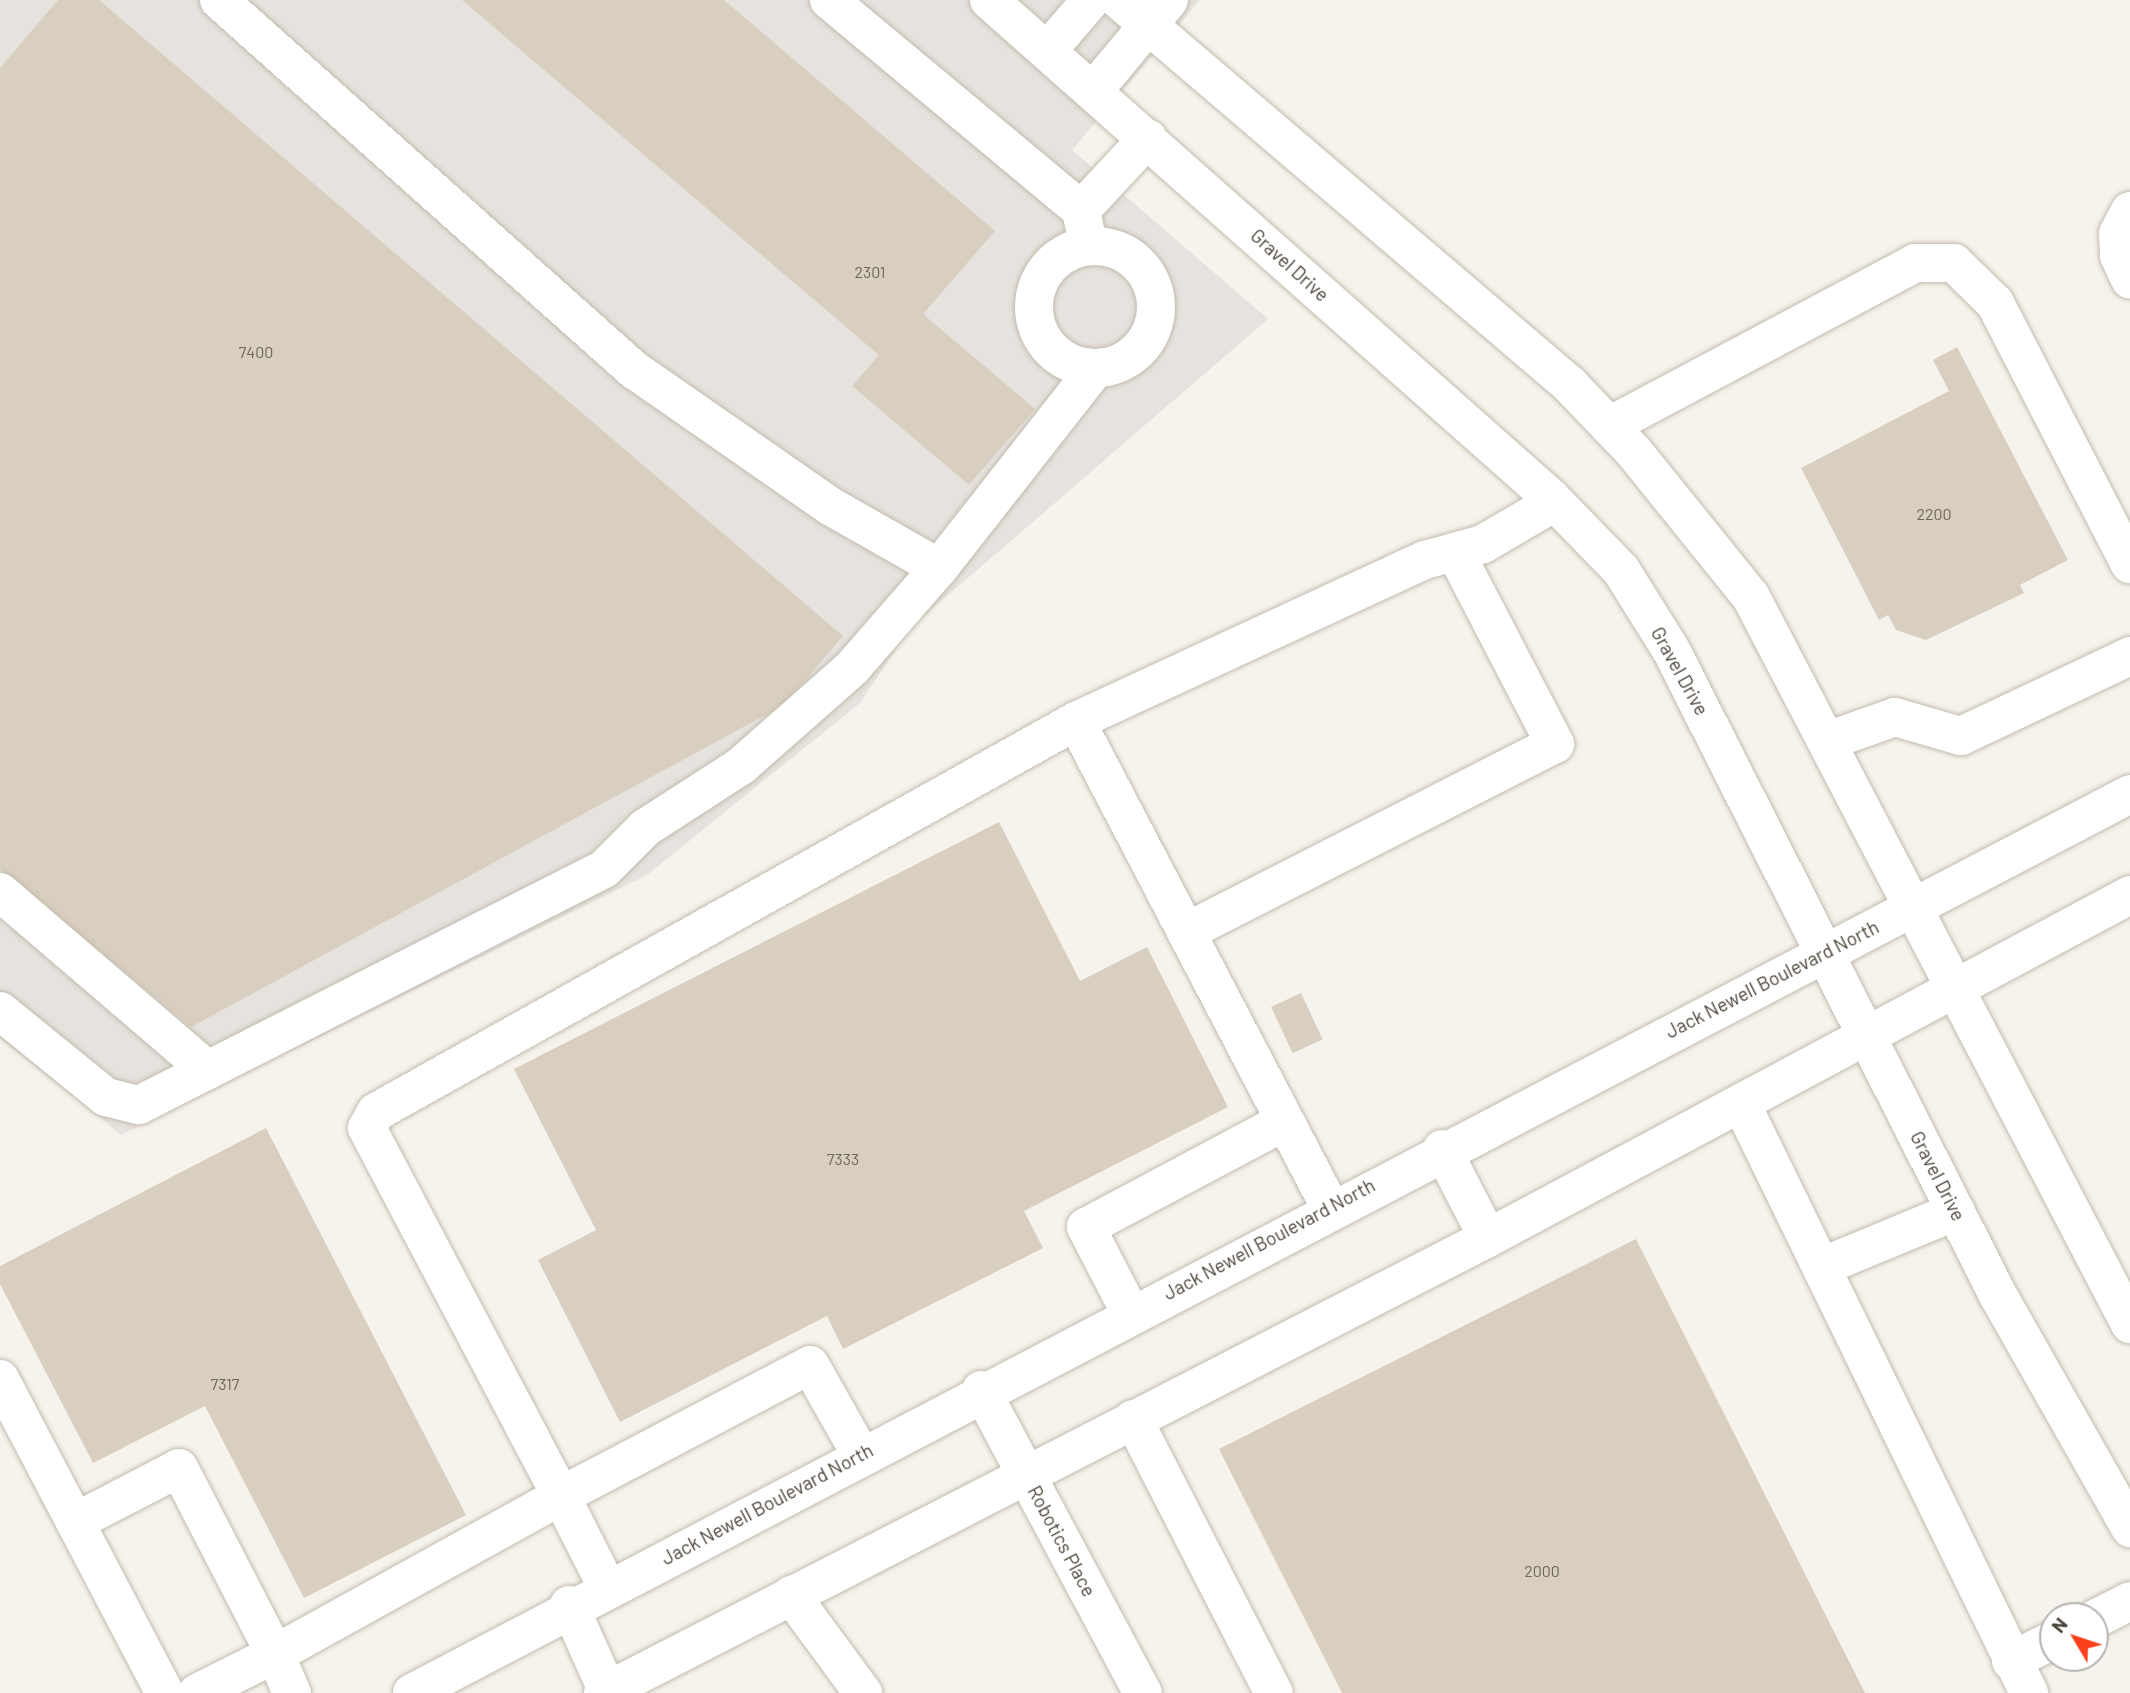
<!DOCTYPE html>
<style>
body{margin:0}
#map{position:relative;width:2130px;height:1693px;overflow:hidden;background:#f6f3ec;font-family:Barlow,sans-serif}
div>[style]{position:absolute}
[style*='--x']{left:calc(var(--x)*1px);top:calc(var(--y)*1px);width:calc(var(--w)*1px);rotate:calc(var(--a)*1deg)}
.industrial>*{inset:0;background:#e6e2dd}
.building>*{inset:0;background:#d8cfc1;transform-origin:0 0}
.roads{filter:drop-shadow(0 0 2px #c2bbae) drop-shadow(0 0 2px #c2bbae)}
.minor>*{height:38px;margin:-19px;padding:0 19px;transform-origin:19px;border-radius:19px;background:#fff}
.minor>.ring{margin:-19px;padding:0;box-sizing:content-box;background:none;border:38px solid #fff;border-radius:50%}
span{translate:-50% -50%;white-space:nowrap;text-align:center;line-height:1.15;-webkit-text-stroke:6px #fff;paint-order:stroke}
.number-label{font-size:16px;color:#6e675b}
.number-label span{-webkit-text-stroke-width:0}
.street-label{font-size:19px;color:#4b4439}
.north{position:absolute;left:2039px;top:1602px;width:70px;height:70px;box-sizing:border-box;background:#fff;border:2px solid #b7b4b0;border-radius:50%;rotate:309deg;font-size:19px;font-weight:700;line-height:28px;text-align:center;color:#4b4439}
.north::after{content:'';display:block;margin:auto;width:24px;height:32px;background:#fc3f1d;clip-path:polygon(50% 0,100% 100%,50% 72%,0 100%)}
</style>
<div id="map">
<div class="industrial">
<div style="clip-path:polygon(0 0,1200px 0,1072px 150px,1268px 319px,910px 628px,860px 703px,647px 875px,121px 1135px,0 1038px)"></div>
</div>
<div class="building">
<div style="clip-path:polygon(58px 0,99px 0,843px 636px,784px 705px,191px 1027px,0 869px,0 68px)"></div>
<div style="clip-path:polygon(462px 0,724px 0,995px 231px,923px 314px,1035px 409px,969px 485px,852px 386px,879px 355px)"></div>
<div style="clip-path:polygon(1957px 347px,2068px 560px,2020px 585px,2024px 593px,1926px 640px,1896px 630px,1888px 615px,1879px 620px,1801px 468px,1949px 391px,1933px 360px)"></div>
<div style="clip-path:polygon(999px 822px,1080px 981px,1147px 947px,1228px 1107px,1024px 1211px,1043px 1248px,843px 1349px,827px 1316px,620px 1422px,538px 1260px,596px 1230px,514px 1069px)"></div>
<div style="left:1301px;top:993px;width:51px;height:33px;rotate:65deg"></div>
<div style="clip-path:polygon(266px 1128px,466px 1515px,304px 1598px,205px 1406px,93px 1463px,0 1284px,0 1266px)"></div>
<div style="clip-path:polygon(1636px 1239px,1865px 1693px,1342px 1693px,1219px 1449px)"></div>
</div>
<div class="roads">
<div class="minor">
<div style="--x:829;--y:0;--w:328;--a:39.8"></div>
<div style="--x:989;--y:0;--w:751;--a:41.54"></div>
<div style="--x:1551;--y:498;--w:100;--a:45.8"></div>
<div style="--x:1621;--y:570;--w:94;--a:58"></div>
<div style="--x:1671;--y:650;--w:725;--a:63.12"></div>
<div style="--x:1999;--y:1297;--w:266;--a:60.4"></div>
<div style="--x:1119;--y:0;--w:592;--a:40.48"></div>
<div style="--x:1569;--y:384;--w:94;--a:46.3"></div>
<div style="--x:1634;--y:452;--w:186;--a:51.1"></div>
<div style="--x:1751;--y:597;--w:820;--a:62.47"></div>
<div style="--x:1048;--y:50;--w:66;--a:-49.3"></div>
<div style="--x:1094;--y:90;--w:117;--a:-50.2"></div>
<div style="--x:2130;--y:211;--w:26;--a:118"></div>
<div style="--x:2118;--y:234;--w:22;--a:87"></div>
<div style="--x:2119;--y:256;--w:26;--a:65"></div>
<div style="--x:1086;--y:234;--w:25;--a:-102"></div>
<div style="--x:1081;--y:210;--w:98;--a:-47.1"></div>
<div class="ring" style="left:1034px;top:246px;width:84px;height:84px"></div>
<div style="--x:1609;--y:426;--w:347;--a:-28"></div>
<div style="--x:1915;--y:263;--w:39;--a:0"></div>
<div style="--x:1954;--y:263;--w:57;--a:44.3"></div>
<div style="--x:1995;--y:303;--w:294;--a:62.7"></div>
<div style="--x:939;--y:568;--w:254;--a:-51.9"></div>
<div style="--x:1076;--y:721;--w:548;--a:62.41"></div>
<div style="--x:1830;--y:740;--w:69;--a:-19.5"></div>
<div style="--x:1895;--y:717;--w:69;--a:16.1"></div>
<div style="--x:1961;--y:736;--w:187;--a:-25.3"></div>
<div style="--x:0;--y:892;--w:274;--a:40.6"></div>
<div style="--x:1186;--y:932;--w:414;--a:-27"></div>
<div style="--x:1555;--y:744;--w:216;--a:-117.5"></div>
<div style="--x:0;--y:1011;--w:136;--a:39.1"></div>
<div style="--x:106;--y:1097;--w:34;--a:14"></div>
<div style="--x:139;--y:1105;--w:521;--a:-26.91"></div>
<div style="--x:604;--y:869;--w:58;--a:-45"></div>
<div style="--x:645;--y:828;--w:114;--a:-32.9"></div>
<div style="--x:741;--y:766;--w:148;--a:-41.4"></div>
<div style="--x:852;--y:668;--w:133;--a:-49"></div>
<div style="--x:939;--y:568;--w:125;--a:-150.4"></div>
<div style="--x:830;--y:506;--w:239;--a:-145.2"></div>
<div style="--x:634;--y:370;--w:556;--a:-138.28"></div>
<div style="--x:1741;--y:1103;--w:657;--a:63.98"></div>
<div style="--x:1442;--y:1149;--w:100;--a:62.7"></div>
<div style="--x:1821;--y:1267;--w:146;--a:-22.5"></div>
<div style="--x:1130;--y:1312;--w:96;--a:-117.4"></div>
<div style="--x:1086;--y:1227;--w:225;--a:-28"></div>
<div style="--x:0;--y:1379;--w:355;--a:62.3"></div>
<div style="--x:981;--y:1390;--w:344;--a:61.9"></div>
<div style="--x:1133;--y:1419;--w:308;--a:62.8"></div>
<div style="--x:861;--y:1455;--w:103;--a:-119.5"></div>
<div style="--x:810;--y:1365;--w:281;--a:152.3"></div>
<div style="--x:561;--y:1496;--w:416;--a:-117.8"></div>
<div style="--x:367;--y:1128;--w:18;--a:-61"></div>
<div style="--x:376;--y:1112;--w:802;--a:-29.19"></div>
<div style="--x:1076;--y:721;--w:384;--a:-24.8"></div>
<div style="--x:1425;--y:560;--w:60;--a:-15.4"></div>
<div style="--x:1483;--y:544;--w:83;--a:-30.3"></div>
<div style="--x:75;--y:1522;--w:117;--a:-27.4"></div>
<div style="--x:179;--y:1468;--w:209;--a:62.7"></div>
<div style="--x:275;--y:1654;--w:87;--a:153.4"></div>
<div style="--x:791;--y:1595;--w:122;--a:53.7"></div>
<div style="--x:569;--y:1605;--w:93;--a:65.9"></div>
<div style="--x:2095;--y:1619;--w:39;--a:-27"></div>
<div style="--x:2011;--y:1661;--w:47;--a:-26.6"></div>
<div style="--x:292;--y:1693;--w:43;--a:-113.6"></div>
<div style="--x:275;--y:1654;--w:327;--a:-28.9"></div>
<div style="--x:561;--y:1496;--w:102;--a:63.2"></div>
<div style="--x:412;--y:1693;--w:1939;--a:-27.62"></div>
<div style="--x:603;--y:1693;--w:995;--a:-27.21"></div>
<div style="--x:1488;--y:1238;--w:728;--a:-28.11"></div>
</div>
</div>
<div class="number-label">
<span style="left:870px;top:272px">2301</span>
<span style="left:256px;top:352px">7400</span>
<span style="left:1934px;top:514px">2200</span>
<span style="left:843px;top:1159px">7333</span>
<span style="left:225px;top:1384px">7317</span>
<span style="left:1542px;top:1571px">2000</span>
</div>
<div class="street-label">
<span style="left:1290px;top:265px;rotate:42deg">Gravel Drive</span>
<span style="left:1680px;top:671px;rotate:61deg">Gravel Drive</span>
<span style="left:1772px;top:979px;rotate:-27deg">Jack Newell Boulevard North</span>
<span style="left:1938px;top:1176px;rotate:63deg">Gravel Drive</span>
<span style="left:1269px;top:1239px;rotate:-28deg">Jack Newell Boulevard North</span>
<span style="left:767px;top:1504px;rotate:-28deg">Jack Newell Boulevard North</span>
<span style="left:1062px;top:1541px;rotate:62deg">Robotics Place</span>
</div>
<div class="north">N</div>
</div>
